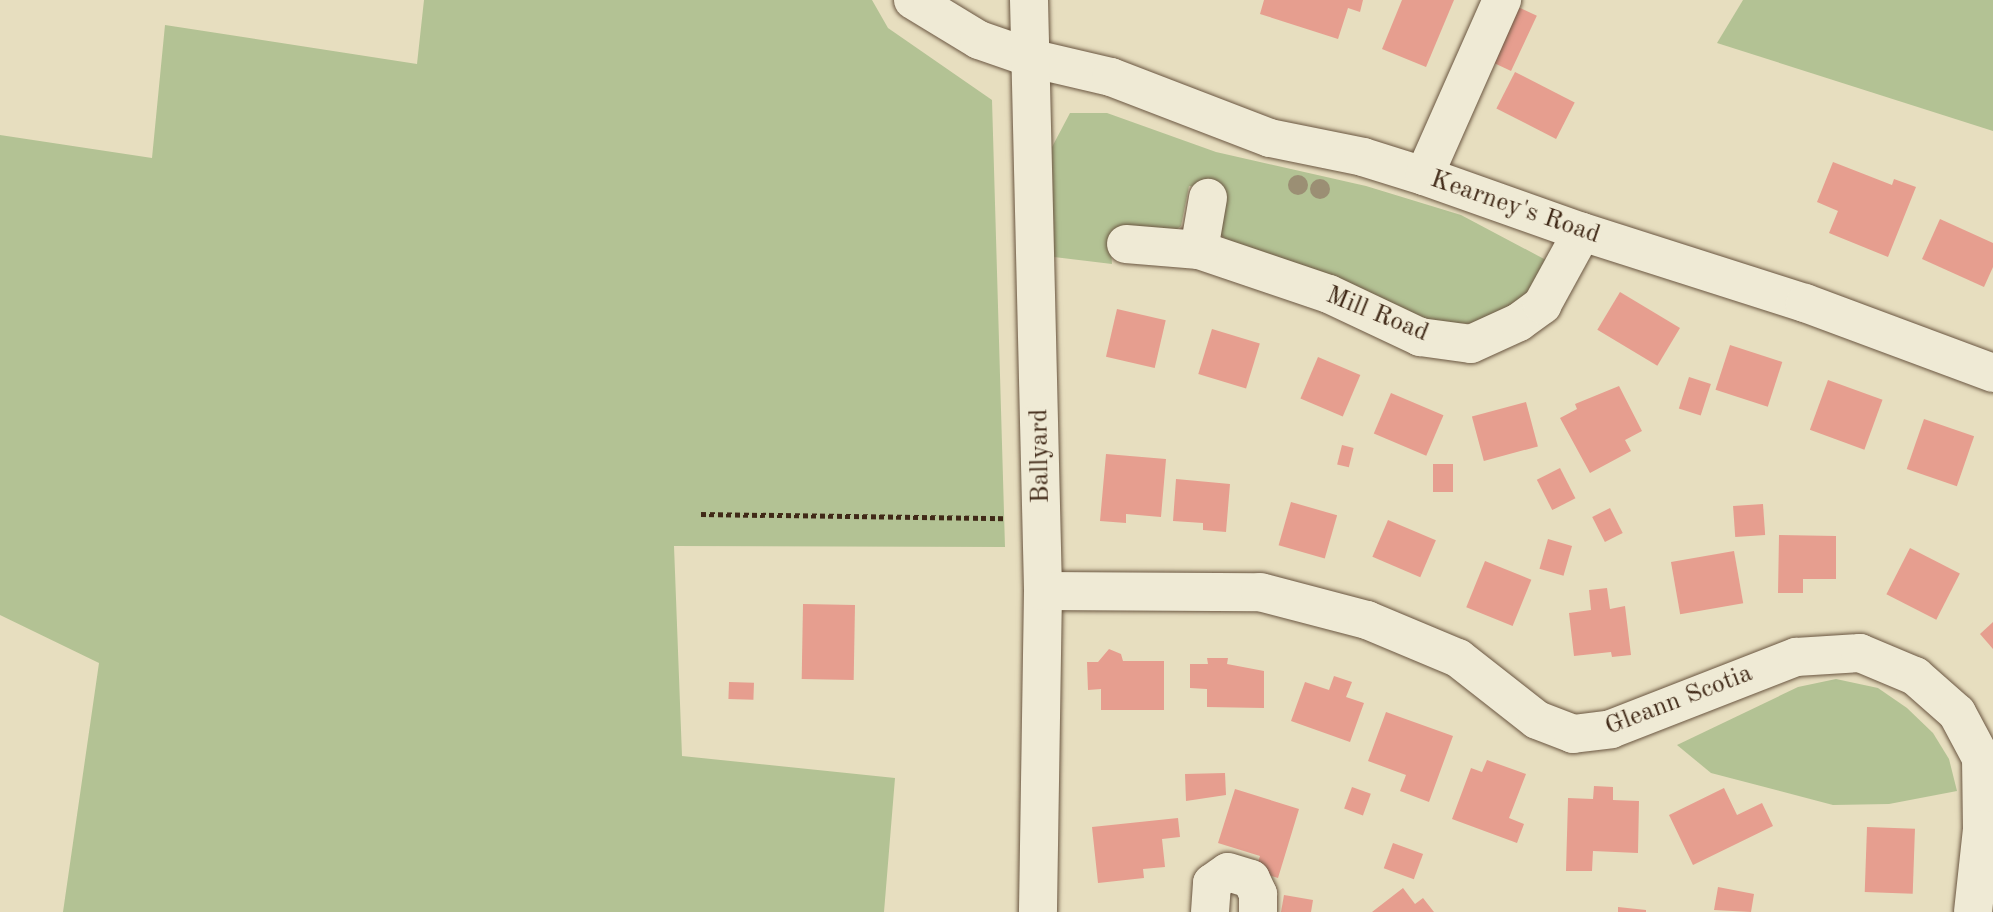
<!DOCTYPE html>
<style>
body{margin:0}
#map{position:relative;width:1993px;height:912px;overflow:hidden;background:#e7debf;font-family:"Old Standard TT",serif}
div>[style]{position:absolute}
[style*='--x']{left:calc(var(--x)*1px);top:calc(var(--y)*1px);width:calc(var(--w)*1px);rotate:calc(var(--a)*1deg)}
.green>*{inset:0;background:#b3c294}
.building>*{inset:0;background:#e69e8f;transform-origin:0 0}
.path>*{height:4.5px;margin-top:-2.25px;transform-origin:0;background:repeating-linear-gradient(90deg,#402917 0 5px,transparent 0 8.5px)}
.roads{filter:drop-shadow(0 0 2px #6a5641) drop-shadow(0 0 2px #6a5641)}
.minor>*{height:38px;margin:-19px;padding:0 19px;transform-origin:19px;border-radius:19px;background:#efead5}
.trees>*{width:20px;height:20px;margin:-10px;border-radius:50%;background:#9b8f74}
span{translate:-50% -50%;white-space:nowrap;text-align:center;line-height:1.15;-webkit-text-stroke:6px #efead5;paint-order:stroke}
.street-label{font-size:26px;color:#402917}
</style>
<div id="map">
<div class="green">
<div style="clip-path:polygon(424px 0,872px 0,888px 28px,992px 100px,1005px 547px,674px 546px,682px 756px,895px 778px,884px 912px,63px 912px,99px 663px,0 615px,0 135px,152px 158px,165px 25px,417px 64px)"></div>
<div style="clip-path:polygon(1743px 0,1993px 0,1993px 131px,1717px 43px)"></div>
<div style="clip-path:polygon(1070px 113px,1107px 113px,1216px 152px,1366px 186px,1461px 215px,1546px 260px,1532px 286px,1505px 316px,1485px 323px,1447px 324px,1412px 315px,1231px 244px,1219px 233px,1218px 190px,1189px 186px,1181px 226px,1171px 234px,1110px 236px,1112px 264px,1054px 257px,1052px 147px)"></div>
<div style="clip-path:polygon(1836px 679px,1878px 688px,1907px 708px,1933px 733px,1949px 759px,1957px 791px,1889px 804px,1833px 805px,1711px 773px,1677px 745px,1798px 687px)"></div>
</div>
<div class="building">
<div style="clip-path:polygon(1264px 0,1363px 0,1360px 12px,1348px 8px,1338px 39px,1260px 14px)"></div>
<div style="clip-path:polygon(1402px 0,1454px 0,1426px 67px,1382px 49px)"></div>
<div style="left:1516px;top:6px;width:23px;height:61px;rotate:25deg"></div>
<div style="left:1515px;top:72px;width:67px;height:41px;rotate:27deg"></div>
<div style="clip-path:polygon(1833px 162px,1892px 185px,1894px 179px,1916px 187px,1888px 257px,1829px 233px,1838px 211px,1817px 202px)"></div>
<div style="clip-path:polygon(1940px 219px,1993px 243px,1993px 267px,1984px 287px,1922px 259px)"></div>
<div style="left:1620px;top:292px;width:70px;height:44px;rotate:31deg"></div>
<div style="left:1117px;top:309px;width:50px;height:49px;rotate:13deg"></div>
<div style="left:1212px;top:329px;width:50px;height:47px;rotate:17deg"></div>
<div style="left:1730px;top:345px;width:55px;height:47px;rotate:18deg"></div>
<div style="left:1318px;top:357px;width:46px;height:45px;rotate:23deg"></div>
<div style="left:1689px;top:377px;width:23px;height:33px;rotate:18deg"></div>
<div style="left:1828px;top:380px;width:58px;height:53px;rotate:20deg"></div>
<div style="clip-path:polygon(1619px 386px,1642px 431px,1625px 440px,1631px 451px,1590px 473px,1560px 418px,1577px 409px,1575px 404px)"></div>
<div style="left:1391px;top:393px;width:57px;height:44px;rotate:23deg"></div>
<div style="left:1526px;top:402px;width:46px;height:56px;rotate:75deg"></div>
<div style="left:1924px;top:419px;width:53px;height:53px;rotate:19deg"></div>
<div style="left:1342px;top:445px;width:12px;height:20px;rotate:14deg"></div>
<div style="clip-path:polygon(1106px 454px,1166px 459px,1161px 517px,1126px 514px,1126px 523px,1100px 521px)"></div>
<div style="left:1433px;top:464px;width:20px;height:28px"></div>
<div style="left:1560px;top:468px;width:34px;height:26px;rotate:63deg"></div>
<div style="clip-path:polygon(1176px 479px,1230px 484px,1226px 532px,1203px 530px,1203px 523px,1173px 521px)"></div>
<div style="left:1291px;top:502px;width:48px;height:45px;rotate:16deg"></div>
<div style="left:1763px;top:504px;width:31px;height:30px;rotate:86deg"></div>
<div style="left:1610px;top:508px;width:28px;height:20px;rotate:63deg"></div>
<div style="left:1388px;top:520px;width:52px;height:40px;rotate:23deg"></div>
<div style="clip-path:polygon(1779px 535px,1836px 536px,1836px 579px,1803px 579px,1803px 593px,1778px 593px)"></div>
<div style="left:1548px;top:539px;width:25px;height:31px;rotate:16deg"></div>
<div style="left:1910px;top:548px;width:56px;height:52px;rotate:27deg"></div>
<div style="left:1734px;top:551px;width:53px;height:64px;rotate:80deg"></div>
<div style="left:1485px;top:561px;width:50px;height:50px;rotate:22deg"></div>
<div style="clip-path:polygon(1607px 588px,1610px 609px,1625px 606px,1631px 655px,1612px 657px,1611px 652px,1574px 656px,1569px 613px,1591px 610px,1589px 590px)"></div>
<div style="left:803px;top:604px;width:52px;height:75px;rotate:1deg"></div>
<div style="clip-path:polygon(1993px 622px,1993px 649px,1980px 634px)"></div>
<div style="clip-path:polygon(1109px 649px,1121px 654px,1123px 661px,1164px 661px,1164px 710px,1101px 710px,1101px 689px,1088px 690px,1087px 662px,1098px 662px)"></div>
<div style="clip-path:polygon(1207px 658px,1228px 658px,1227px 664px,1264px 671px,1264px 708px,1207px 707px,1207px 689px,1190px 688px,1190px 664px,1208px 664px)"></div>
<div style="clip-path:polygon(1334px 676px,1352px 682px,1346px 697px,1364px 703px,1350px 742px,1291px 721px,1305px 682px,1329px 690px)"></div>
<div style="left:729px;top:682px;width:25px;height:17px;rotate:2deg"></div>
<div style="clip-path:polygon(1386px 712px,1453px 736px,1429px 802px,1400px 791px,1406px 775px,1368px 761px)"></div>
<div style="clip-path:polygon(1487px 760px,1526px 774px,1509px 818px,1524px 824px,1517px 843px,1452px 819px,1471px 768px,1482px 772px)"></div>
<div style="clip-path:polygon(1225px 773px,1226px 795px,1186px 801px,1185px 774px)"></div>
<div style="clip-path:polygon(1594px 786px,1613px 787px,1613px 800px,1639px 801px,1638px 853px,1593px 851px,1592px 871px,1566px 871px,1568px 798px,1593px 799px)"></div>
<div style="left:1352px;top:787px;width:20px;height:23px;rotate:20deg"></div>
<div style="clip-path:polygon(1724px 788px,1737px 815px,1762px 803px,1773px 826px,1693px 865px,1669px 815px)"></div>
<div style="clip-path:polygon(1235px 789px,1299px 809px,1278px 878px,1255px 871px,1260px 856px,1218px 843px)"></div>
<div style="clip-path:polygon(1178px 818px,1180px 837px,1162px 839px,1165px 867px,1143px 869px,1144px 878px,1098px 883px,1092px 827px)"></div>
<div style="left:1867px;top:827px;width:48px;height:65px;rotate:2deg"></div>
<div style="left:1393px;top:843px;width:32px;height:27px;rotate:20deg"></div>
<div style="clip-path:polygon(1718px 887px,1754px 894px,1751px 912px,1714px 910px)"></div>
<div style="clip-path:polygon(1403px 888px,1415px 904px,1423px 898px,1434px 912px,1372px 912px)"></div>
<div style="clip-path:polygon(1284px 895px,1313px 900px,1311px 912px,1281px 912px)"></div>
<div style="clip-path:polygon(1618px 907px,1646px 910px,1646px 912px,1618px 912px)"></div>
</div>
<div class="path">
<div style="--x:701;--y:514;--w:305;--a:0.8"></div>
</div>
<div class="roads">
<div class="minor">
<div style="--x:913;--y:0;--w:77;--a:31.2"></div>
<div style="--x:979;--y:40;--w:58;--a:19.1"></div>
<div style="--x:1034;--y:59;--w:79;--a:13.2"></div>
<div style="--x:1111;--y:77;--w:170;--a:21"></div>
<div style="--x:1270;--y:138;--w:95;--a:11.5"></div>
<div style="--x:1363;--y:157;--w:64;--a:17.3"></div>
<div style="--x:1424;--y:176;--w:168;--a:19.5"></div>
<div style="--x:1582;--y:232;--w:234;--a:17.7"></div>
<div style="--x:1805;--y:303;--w:201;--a:20.4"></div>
<div style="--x:1029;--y:0;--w:591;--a:88.64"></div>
<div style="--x:1043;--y:591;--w:321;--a:90.9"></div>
<div style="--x:1424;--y:176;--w:193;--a:-66.1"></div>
<div style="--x:1126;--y:244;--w:73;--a:4.7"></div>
<div style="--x:1199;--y:250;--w:137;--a:18.7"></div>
<div style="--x:1329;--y:294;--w:101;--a:25.3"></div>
<div style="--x:1420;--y:337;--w:51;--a:7.8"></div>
<div style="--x:1471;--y:344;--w:53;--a:-24.6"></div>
<div style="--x:1519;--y:322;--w:29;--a:-36"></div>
<div style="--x:1542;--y:305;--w:83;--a:-61.3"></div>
<div style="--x:1199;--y:250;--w:53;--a:-80.2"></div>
<div style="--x:1043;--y:591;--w:217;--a:0.3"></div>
<div style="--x:1260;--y:592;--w:111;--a:14.7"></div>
<div style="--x:1367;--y:620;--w:99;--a:22.7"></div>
<div style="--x:1458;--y:658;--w:100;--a:38.1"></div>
<div style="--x:1537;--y:720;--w:39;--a:21"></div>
<div style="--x:1573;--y:734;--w:38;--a:-7"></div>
<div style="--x:1611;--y:729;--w:199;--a:-21.3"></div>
<div style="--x:1796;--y:657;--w:64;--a:-3.6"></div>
<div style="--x:1860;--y:653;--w:60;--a:22.7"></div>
<div style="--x:1915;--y:676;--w:56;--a:41.4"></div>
<div style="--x:1957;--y:713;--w:51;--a:61.9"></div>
<div style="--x:1981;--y:758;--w:71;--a:89.2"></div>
<div style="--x:1982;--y:829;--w:83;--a:96.2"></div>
<div style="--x:1210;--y:912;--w:29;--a:-86"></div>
<div style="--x:1212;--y:883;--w:19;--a:-35"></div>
<div style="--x:1228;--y:872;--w:24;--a:17"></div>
<div style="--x:1251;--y:879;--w:17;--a:65"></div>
<div style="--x:1258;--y:894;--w:18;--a:90"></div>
</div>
</div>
<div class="trees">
<div style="left:1298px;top:185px"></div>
<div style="left:1320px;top:189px"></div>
</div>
<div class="street-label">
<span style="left:1515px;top:208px;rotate:19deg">Kearney's Road</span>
<span style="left:1377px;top:315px;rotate:22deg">Mill Road</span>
<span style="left:1041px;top:456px;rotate:-91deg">Ballyard</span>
<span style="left:1679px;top:701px;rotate:-21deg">Gleann Scotia</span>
</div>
</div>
